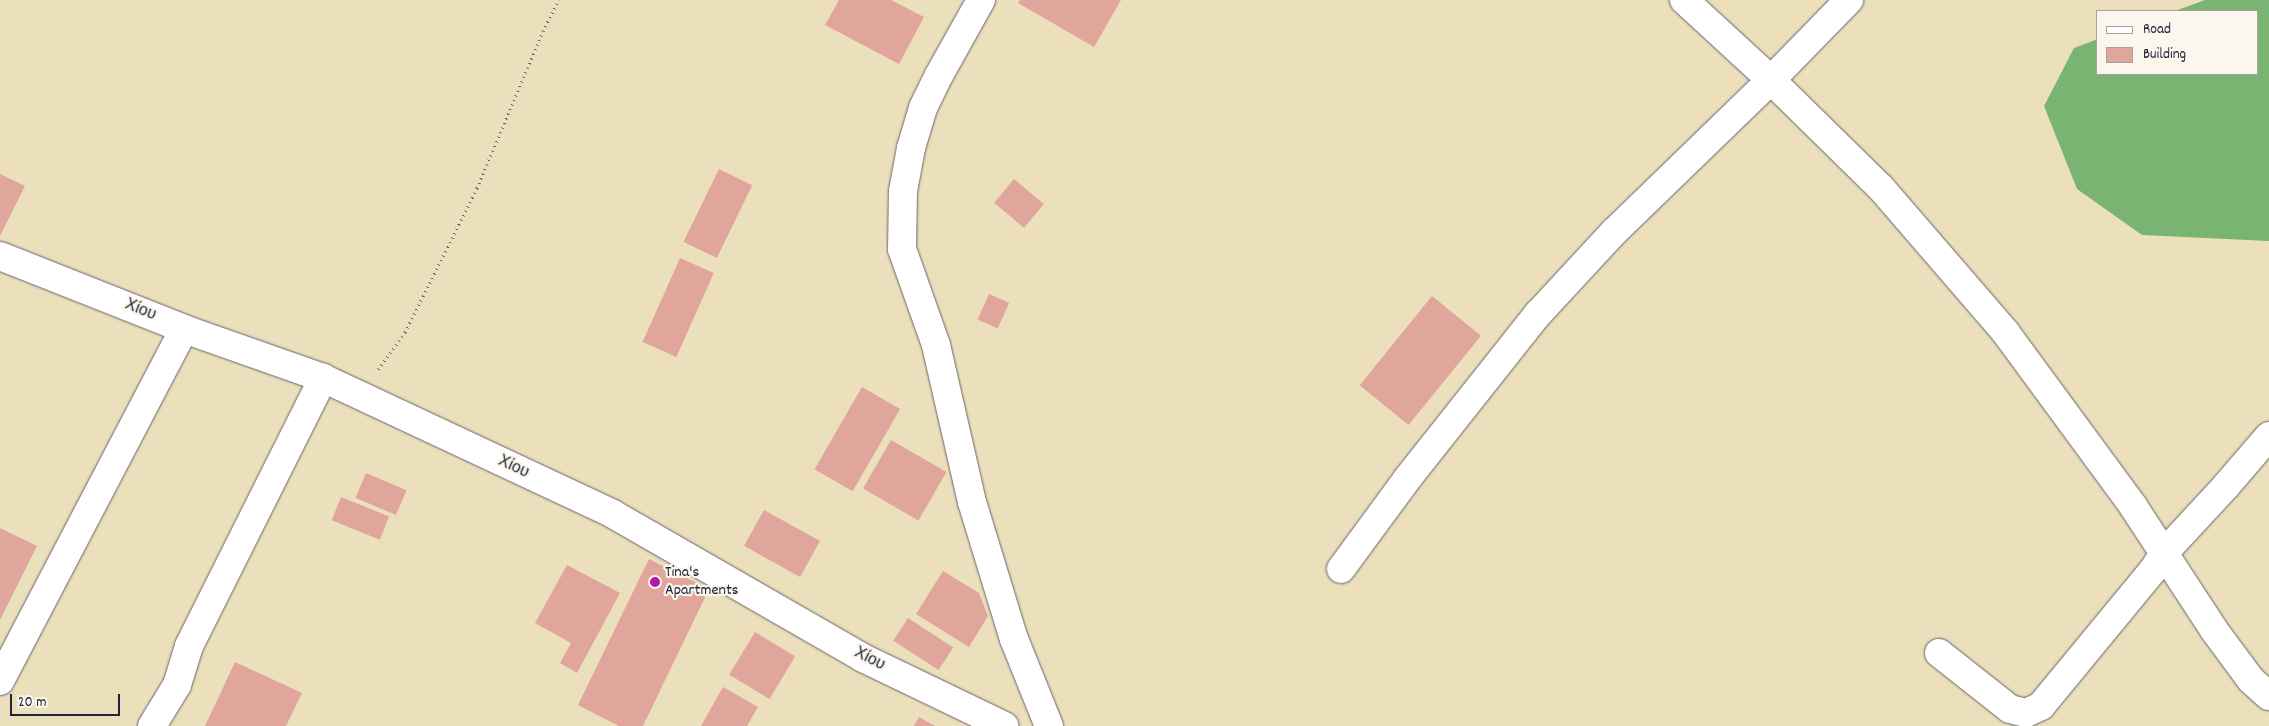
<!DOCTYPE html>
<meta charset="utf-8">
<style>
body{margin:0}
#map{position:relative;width:2269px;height:726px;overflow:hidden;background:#ecdfbc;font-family:Dekko,sans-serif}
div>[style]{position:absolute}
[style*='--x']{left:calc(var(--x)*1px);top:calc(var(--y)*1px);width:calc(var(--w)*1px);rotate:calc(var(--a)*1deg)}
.forest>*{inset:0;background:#7ab472}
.building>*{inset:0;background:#e0a69b;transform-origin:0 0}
.path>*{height:3px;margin-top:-1.5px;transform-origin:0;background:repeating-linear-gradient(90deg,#696468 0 1px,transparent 0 5px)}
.roads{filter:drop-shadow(0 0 1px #696468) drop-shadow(0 0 1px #696468)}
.minor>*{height:28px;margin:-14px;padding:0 14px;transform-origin:14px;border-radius:14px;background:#fff}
.dots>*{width:14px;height:14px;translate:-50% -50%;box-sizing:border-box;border:2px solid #fbf7ec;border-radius:50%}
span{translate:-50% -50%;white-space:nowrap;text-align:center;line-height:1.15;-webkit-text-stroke:4.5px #fbf7ec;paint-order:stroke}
.street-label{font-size:16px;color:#22223b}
.poi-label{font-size:16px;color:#22223b}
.left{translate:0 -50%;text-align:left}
.legend{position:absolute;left:2096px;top:10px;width:162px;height:65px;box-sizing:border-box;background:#fbf7ec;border:1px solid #a4a2a5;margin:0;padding:6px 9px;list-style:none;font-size:15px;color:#22223b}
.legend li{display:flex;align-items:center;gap:10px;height:25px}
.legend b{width:25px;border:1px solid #a4a2a5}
.scale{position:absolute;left:10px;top:694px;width:110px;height:22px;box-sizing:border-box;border:2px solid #22223b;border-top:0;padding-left:6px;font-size:15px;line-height:18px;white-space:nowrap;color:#22223b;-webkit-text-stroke:4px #fbf7ec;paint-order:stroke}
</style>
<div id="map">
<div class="forest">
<div style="clip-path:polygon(2205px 0,2269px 0,2269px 241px,2142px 235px,2077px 189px,2044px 106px,2074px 48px,2098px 39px,2098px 74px,2258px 74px,2258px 11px,2175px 11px)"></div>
</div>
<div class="building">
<div style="clip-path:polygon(839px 0,891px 0,924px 17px,899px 64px,825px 25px)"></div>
<div style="clip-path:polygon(1020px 0,1121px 0,1094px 47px,1018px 3px)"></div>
<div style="left:719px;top:169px;width:37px;height:81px;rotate:26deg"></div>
<div style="clip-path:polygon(0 174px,25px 186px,0 236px)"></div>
<div style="left:1014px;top:179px;width:39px;height:31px;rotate:40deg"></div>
<div style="left:680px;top:258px;width:37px;height:92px;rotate:24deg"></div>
<div style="left:989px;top:294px;width:22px;height:28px;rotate:24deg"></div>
<div style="left:1432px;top:296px;width:63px;height:115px;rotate:39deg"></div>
<div style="left:862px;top:387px;width:44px;height:95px;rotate:30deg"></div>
<div style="left:891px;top:440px;width:64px;height:56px;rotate:30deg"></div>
<div style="left:366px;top:473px;width:44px;height:27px;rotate:23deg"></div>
<div style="left:341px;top:497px;width:52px;height:25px;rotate:22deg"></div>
<div style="left:764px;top:510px;width:64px;height:41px;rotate:29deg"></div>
<div style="clip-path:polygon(0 528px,37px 546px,0 620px)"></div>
<div style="clip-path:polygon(649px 559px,709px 589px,643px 726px,619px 726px,578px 705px)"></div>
<div style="clip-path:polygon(567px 565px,620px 593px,577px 673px,560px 663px,571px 643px,535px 623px)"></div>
<div style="clip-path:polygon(943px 571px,979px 593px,988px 616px,969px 647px,916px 614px)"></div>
<div style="left:908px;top:618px;width:54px;height:27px;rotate:33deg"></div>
<div style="left:755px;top:632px;width:47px;height:50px;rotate:31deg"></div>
<div style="clip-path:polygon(235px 662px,302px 693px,286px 726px,205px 726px)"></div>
<div style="clip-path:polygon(723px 687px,758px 707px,747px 726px,701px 726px)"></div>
<div style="clip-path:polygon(919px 717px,935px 726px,914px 726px)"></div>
</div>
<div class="path">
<div style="--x:378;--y:369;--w:46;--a:-53.9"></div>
<div style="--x:405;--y:332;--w:161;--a:-63.4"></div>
<div style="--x:477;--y:188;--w:170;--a:-67.2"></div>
<div style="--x:543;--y:31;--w:35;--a:-63"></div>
</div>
<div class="roads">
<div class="minor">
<div style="--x:981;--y:0;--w:86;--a:119.2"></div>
<div style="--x:939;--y:75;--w:37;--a:116"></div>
<div style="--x:923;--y:108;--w:42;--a:106.7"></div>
<div style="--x:911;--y:148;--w:44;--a:100.5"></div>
<div style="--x:903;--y:191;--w:58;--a:91"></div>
<div style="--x:902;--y:249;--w:102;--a:70.5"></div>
<div style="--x:936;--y:345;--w:161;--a:77.1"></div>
<div style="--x:972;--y:502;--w:143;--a:73"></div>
<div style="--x:1014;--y:639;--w:94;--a:68.1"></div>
<div style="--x:1684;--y:0;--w:118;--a:42.6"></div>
<div style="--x:1771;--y:80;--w:154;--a:44.5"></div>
<div style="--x:1881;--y:188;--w:191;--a:49.2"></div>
<div style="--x:2006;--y:333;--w:215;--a:53.7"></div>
<div style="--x:2133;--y:506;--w:148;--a:56.8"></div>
<div style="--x:2214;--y:630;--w:62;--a:53.5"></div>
<div style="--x:2251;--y:680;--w:24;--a:42"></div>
<div style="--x:0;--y:256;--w:198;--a:21.6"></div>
<div style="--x:184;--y:329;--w:147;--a:19.4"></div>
<div style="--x:323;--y:378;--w:320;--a:25.1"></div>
<div style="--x:613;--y:514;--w:289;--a:29.9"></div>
<div style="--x:863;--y:658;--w:157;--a:25.7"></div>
<div style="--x:1341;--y:569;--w:112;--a:-53.7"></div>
<div style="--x:1407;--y:479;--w:211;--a:-51.6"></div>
<div style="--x:1538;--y:314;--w:112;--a:-47.2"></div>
<div style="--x:1614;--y:232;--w:219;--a:-44.1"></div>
<div style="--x:1771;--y:80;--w:112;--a:-45.7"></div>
<div style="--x:1939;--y:653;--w:90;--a:38.3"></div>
<div style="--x:2010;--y:709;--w:16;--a:14"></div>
<div style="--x:2026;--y:713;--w:17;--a:-25"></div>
<div style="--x:2041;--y:706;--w:178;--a:-50.5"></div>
<div style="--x:2154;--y:569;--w:19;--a:-58"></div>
<div style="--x:2164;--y:553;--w:91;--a:-47.2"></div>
<div style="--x:2226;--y:486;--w:66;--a:-49.3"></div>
<div style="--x:0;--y:681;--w:397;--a:-62.4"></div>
<div style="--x:152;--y:726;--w:48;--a:-58.6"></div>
<div style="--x:177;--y:685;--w:41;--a:-72.9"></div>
<div style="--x:189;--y:646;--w:300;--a:-63.4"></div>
</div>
</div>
<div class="dots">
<div style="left:655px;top:582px;background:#b5179e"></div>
</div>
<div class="street-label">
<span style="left:140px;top:311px;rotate:22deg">Χίου</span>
<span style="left:513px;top:468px;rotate:25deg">Χίου</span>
<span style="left:869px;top:660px;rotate:27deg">Χίου</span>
</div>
<div class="poi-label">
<span class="left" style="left:665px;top:582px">Tina's<br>Apartments</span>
</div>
<ul class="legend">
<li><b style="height:6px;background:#fff"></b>Road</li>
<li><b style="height:14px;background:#e0a69b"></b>Building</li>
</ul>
<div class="scale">20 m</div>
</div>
